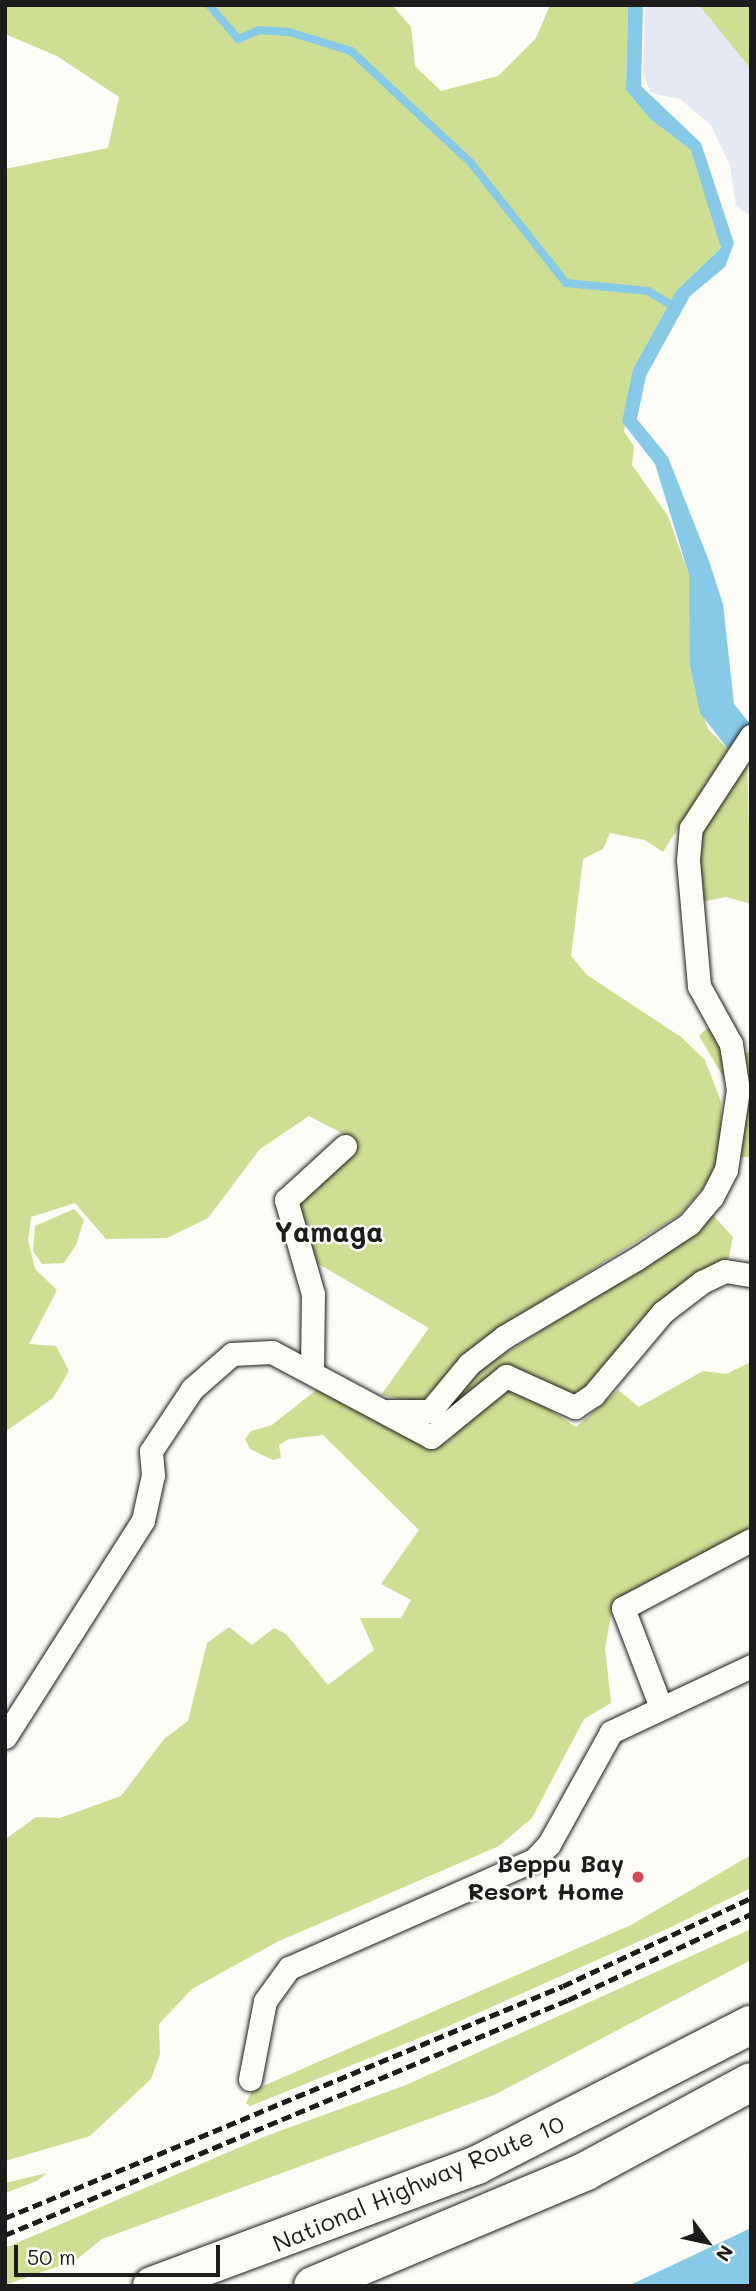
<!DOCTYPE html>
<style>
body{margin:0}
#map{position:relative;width:756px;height:2291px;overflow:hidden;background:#fdfcf7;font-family:Mali,sans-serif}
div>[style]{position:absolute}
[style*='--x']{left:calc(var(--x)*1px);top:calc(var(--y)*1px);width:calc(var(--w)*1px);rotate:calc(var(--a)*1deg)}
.built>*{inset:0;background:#e4e9f4}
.green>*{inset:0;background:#cede92}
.water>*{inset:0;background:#87cae8}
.pier>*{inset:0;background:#fdfcf7}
.stream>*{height:8px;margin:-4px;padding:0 4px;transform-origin:4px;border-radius:4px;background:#87cae8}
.roads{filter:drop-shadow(0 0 2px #1c1c1c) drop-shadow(0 0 2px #1c1c1c)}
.street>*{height:23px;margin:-11.5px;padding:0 11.5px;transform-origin:11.5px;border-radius:11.5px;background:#fdfcf7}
.highway>*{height:38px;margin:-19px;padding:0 19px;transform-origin:19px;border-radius:19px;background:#fdfcf7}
.rail>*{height:5px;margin-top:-2.5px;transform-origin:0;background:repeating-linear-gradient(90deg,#1c1c1c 0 10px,transparent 0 15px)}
.dots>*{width:19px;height:19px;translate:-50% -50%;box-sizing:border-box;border:4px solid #fdfcf7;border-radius:50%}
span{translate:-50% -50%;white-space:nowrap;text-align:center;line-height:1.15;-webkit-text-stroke:5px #fdfcf7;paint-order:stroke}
.poi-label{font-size:24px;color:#1c1c1c;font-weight:700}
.right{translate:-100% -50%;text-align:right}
.street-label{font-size:24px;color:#1c1c1c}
.quarter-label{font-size:28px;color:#1c1c1c;font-weight:700}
.frame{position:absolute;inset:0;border:7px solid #1c1c1c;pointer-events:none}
.north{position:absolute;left:672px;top:2207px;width:70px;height:70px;-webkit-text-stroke:5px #fdfcf7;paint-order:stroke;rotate:123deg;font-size:19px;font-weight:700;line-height:28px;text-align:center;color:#1c1c1c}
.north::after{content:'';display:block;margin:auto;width:24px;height:32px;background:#1c1c1c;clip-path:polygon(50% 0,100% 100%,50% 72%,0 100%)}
.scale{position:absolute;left:14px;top:2245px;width:206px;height:32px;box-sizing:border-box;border:4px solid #1c1c1c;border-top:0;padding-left:9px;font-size:21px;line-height:24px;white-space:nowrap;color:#1c1c1c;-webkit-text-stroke:5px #fdfcf7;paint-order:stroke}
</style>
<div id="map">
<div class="built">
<div style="clip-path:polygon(645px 5px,699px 5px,751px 68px,751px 216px,736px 206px,730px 165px,710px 124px,680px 99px,651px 93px,643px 74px)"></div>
</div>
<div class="green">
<div style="clip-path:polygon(5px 5px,392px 5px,411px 27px,415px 66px,441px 91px,498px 76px,536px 38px,550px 5px,628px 5px,626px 90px,650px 119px,691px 150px,711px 203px,721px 248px,676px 291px,633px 369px,624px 432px,634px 446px,632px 465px,668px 516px,689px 575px,695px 690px,708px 729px,728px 749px,663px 852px,645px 840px,610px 833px,603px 849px,583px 859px,571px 956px,587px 975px,681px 1037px,705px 1060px,721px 1102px,721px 1151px,706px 1184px,679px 1215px,496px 1330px,420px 1403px,381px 1395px,429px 1328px,308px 1258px,298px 1201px,355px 1140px,309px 1116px,260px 1149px,208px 1218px,167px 1238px,106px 1239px,75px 1203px,31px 1217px,28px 1240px,35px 1269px,57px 1290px,29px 1344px,56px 1346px,69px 1371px,53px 1398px,5px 1432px,5px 169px,108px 148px,119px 97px,57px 56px,5px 34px)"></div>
<div style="clip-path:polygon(699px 5px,751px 5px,751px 69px)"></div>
<div style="clip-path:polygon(747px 754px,751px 904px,726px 897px,696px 903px,693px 866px,703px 821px)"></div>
<div style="clip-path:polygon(707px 1028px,716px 1033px,733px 1093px,699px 1036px)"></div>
<div style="clip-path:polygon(751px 1052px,751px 1157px,737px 1157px,745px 1053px)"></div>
<div style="clip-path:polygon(74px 1209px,84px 1220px,76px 1245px,64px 1263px,42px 1264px,33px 1251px,35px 1226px)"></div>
<div style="clip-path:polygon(712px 1214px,733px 1237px,728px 1261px,580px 1392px,567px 1396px,519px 1370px,434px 1429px,430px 1423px,485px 1366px,680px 1243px)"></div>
<div style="clip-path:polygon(751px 1362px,751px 1532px,613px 1604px,605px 1648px,611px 1703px,584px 1719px,532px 1818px,499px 1846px,277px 1942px,192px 1989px,159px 2024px,160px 2054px,151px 2079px,90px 2136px,5px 2161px,7px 1838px,36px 1817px,60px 1818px,121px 1796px,164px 1739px,188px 1721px,207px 1643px,229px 1627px,252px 1645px,274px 1628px,286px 1634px,328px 1685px,374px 1650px,360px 1618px,401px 1618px,411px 1600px,381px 1584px,419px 1530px,323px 1435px,289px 1439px,279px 1445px,281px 1458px,273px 1460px,250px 1449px,245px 1439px,251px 1431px,272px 1425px,320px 1387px,433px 1444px,446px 1443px,504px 1387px,521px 1391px,576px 1427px,618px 1390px,639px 1407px,703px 1371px,726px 1374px)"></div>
<div style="clip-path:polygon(751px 1855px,751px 1888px,669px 1928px,444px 2028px,250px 2106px,246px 2103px,252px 2091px,631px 1925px)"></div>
<div style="clip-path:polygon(751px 1929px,751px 1960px,494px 2095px,102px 2239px,76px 2260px,5px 2285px,5px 2248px,266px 2136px,406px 2085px)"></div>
<div style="clip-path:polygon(47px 2173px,37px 2181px,5px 2193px,5px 2183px)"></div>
</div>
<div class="water">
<div style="clip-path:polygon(628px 5px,643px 5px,641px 86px,701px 143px,734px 243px,725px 267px,690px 296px,646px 376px,637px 419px,668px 457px,709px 561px,723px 604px,734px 704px,751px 725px,751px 759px,734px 744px,728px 749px,700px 713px,690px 665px,689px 575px,655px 464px,622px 422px,633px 369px,676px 291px,721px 248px,691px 150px,650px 119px,626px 90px)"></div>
<div style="clip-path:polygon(751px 2155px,751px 2286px,489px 2286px,570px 2249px)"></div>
</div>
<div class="pier">
<div style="clip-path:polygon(751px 2155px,751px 2228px,628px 2286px,489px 2286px)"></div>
</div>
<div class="stream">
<div style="--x:209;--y:5;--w:45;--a:49.5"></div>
<div style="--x:238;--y:39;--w:23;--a:-23"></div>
<div style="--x:259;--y:30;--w:30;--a:4"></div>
<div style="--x:289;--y:32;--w:65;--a:17"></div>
<div style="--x:351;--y:51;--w:164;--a:43"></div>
<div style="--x:471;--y:163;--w:153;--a:51.6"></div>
<div style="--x:566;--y:283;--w:82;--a:5.6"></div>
<div style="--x:648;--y:291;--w:33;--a:31"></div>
</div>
<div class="roads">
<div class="street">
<div style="--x:312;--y:1371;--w:77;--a:-89.3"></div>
<div style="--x:313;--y:1294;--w:98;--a:-106"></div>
<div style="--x:286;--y:1200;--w:80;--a:-42.5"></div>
<div style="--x:388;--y:1411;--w:42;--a:0"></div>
<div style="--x:430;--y:1411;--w:61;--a:-50.3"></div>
<div style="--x:469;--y:1364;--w:44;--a:-37.6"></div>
<div style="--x:504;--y:1337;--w:153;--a:-30.6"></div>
<div style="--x:636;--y:1259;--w:64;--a:-33.4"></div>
<div style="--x:689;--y:1224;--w:35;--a:-50"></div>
<div style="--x:712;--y:1197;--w:30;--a:-63"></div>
<div style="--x:726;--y:1170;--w:81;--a:-81.5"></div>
<div style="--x:738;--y:1090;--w:47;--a:-98.7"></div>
<div style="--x:731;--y:1044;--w:66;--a:-118.9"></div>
<div style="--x:699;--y:986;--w:126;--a:-95"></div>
<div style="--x:688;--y:860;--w:32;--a:-85"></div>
<div style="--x:691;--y:828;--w:110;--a:-56.9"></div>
<div style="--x:660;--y:1705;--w:104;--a:-110.9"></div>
<div style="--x:623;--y:1608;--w:145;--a:-28"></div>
<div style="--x:5;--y:1737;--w:257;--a:-57.5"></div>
<div style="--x:143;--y:1520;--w:46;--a:-77.5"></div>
<div style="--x:153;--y:1475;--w:24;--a:-95"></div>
<div style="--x:151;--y:1451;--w:74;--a:-56.5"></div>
<div style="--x:192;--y:1389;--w:53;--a:-41.2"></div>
<div style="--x:232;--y:1354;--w:40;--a:-2.9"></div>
<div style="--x:272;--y:1352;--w:180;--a:28.1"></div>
<div style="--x:431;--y:1437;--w:97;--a:-39.1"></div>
<div style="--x:506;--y:1376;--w:76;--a:24.2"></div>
<div style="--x:575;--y:1407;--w:22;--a:-34"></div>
<div style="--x:593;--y:1395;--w:109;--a:-49.9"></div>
<div style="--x:663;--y:1312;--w:49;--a:-37.6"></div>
<div style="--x:702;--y:1282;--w:25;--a:-26"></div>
<div style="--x:725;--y:1271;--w:26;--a:9"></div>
<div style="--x:250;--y:2079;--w:79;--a:-79.1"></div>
<div style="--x:265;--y:2001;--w:41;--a:-54"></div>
<div style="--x:289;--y:1968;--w:268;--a:-23.8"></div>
<div style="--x:534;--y:1860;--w:22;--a:-47"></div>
<div style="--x:549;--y:1844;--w:128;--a:-61"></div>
<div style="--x:611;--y:1732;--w:155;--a:-25.2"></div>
</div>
<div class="highway">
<div style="--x:152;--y:2286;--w:347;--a:-20.4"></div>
<div style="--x:477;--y:2165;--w:308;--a:-27.1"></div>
<div style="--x:313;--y:2286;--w:296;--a:-22.8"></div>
<div style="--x:586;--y:2171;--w:187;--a:-28.3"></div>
</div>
</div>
<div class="rail">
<div style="--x:5;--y:2218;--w:604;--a:-22.58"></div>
<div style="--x:563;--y:1986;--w:208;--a:-25.1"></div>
<div style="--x:5;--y:2235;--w:610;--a:-22.66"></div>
<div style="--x:568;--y:2000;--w:202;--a:-25.2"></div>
</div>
<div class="dots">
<div style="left:638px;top:1877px;background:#d1495b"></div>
</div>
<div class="poi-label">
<span class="right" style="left:624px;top:1877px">Beppu Bay<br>Resort Home</span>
</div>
<div class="street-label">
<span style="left:418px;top:2183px;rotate:-23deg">National Highway Route 10</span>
</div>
<div class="quarter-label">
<span style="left:329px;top:1231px">Yamaga</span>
</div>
<div class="frame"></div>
<div class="north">N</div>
<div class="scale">50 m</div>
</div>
